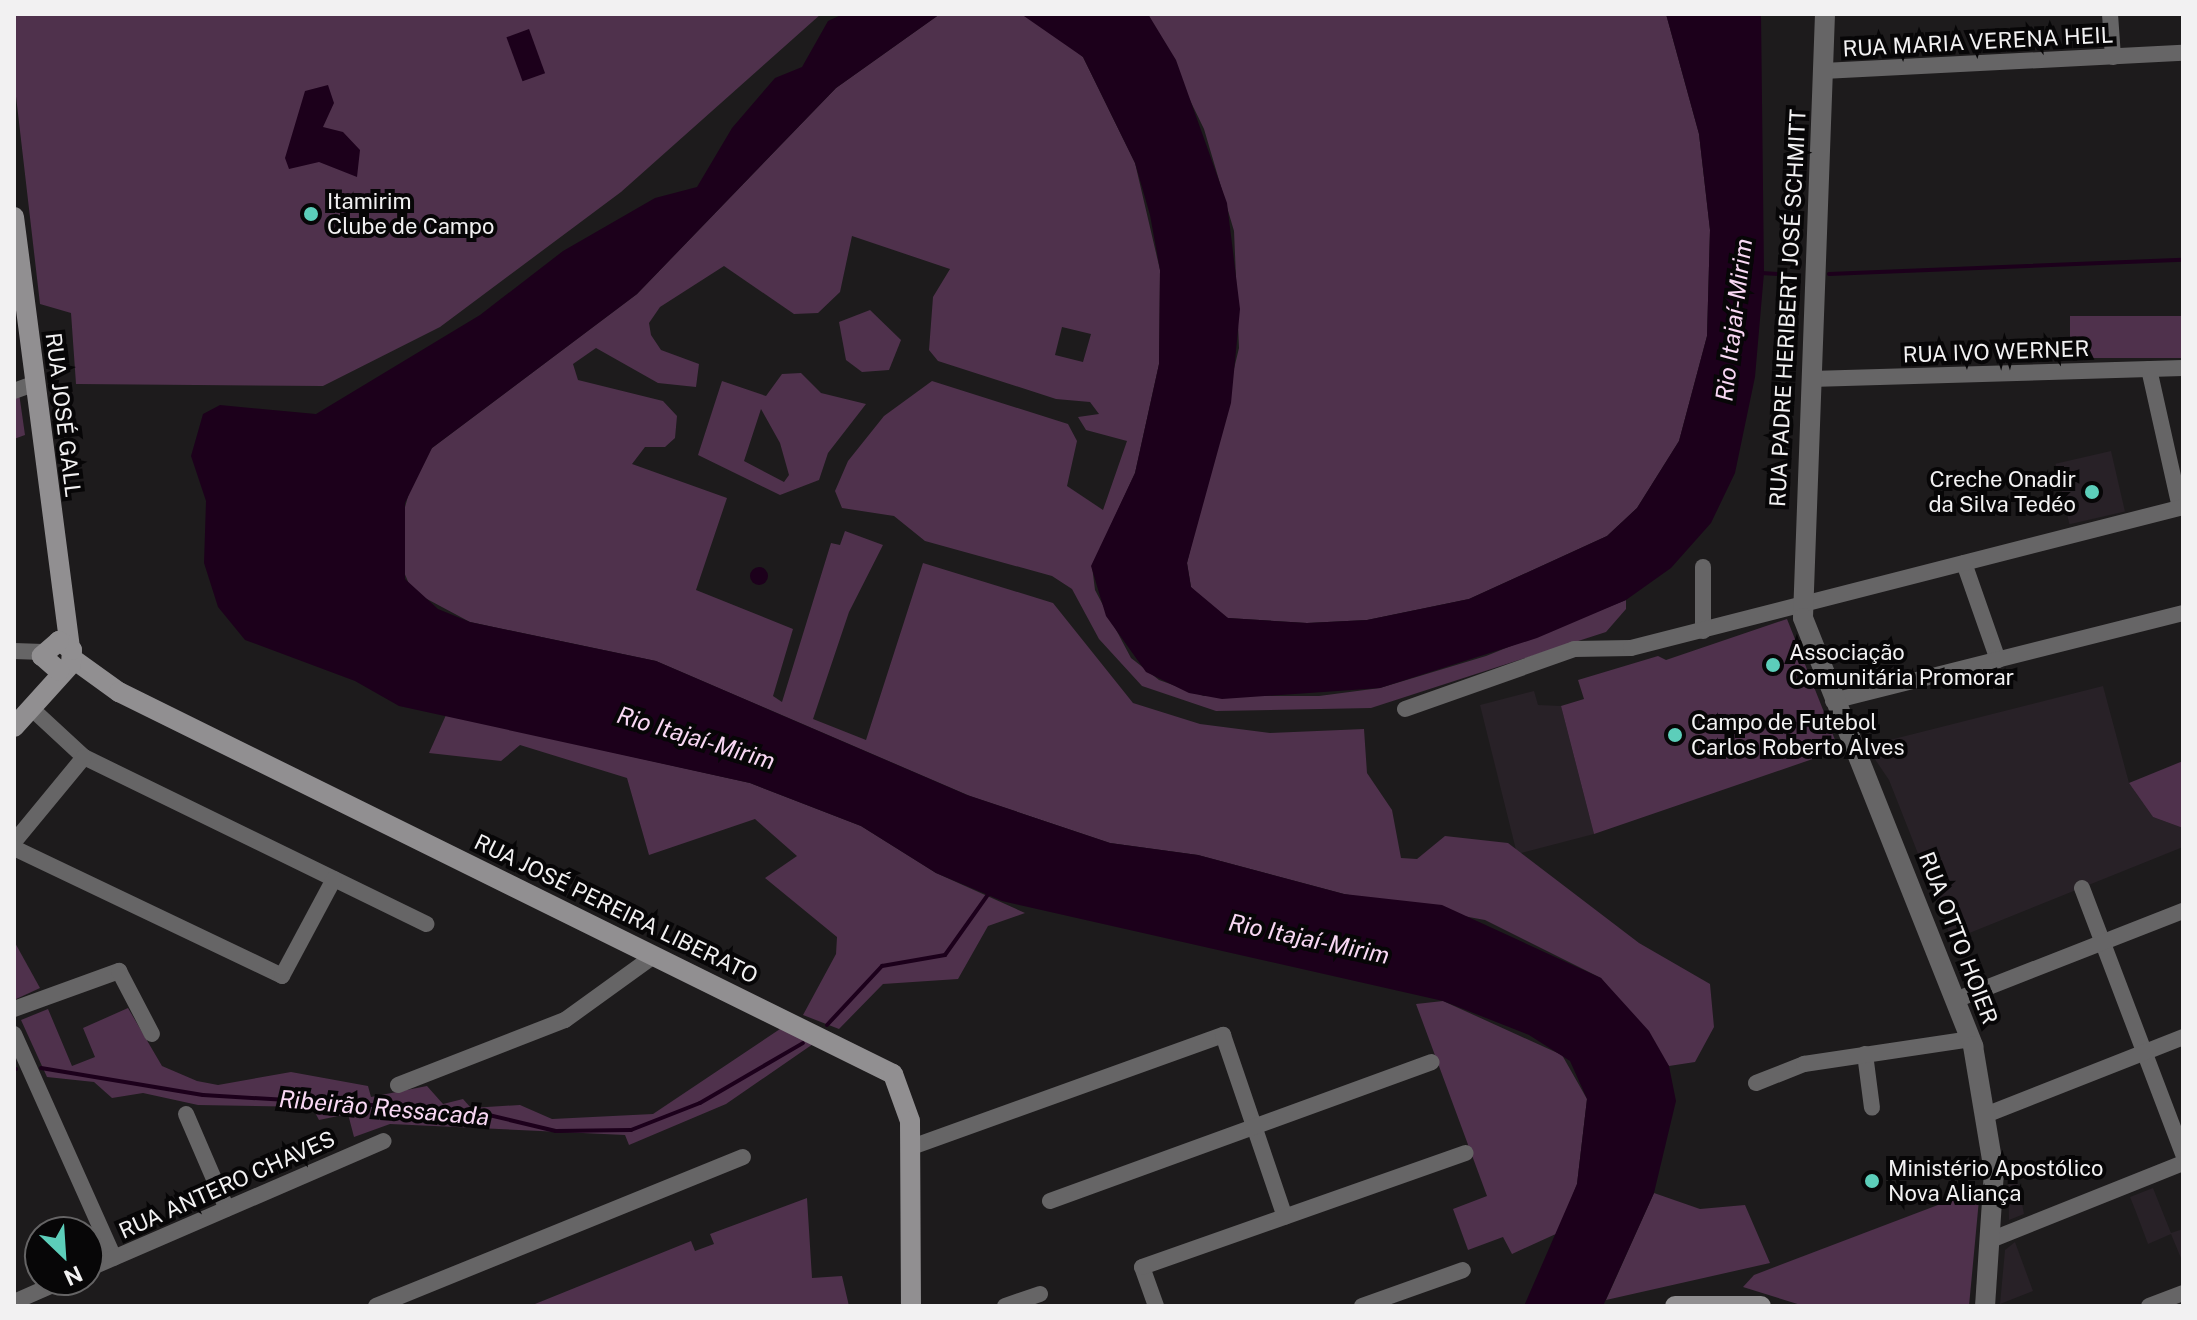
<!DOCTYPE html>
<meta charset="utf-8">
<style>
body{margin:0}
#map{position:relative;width:2197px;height:1320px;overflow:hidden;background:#1d1b1c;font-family:"Public Sans",sans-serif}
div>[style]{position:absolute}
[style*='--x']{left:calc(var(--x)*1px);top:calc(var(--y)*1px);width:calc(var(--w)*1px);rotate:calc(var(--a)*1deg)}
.built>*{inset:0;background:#282127;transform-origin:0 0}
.green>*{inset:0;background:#4f314c;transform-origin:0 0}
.water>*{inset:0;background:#1c001b;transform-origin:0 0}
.round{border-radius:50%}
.stream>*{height:4px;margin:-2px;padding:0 2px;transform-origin:2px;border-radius:2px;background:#1c001b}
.minor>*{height:16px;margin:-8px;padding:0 8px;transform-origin:8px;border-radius:8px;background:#666566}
.tertiary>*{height:20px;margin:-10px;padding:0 10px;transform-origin:10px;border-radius:10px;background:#666566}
.secondary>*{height:20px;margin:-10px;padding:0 10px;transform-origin:10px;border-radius:10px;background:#918f91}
.dots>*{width:22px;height:22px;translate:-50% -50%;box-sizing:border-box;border:4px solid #070607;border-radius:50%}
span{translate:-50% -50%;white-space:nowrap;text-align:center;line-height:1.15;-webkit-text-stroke:8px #070607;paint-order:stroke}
.street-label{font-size:22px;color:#f2f1f2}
.poi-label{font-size:22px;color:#f2f1f2}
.left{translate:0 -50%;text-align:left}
.right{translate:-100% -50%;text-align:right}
.water-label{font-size:24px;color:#f9d8f4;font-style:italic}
.frame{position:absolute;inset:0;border:16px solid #f2f1f2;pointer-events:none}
.north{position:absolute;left:24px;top:1216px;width:80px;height:80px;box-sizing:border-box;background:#070607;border:2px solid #656465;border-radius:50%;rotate:155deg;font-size:22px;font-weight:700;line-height:32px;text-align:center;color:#f2f1f2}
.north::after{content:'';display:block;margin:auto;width:28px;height:36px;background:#5cceba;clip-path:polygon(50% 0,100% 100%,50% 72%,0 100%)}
</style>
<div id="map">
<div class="built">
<div style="left:2111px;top:451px;width:62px;height:57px;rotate:77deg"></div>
<div style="clip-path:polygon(2103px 686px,2129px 783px,2153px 817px,2183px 828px,2183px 847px,1952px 940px,1889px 780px,1866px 746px)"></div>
<div style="clip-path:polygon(1534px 691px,1538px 705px,1561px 706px,1594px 834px,1517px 854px,1480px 705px)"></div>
<div style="clip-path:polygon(2015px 1166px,2024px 1214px,2009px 1220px,2008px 1169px)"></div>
<div style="clip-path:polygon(2153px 1188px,2171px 1233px,2183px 1229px,2183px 1263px,2171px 1234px,2148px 1244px,2136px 1212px,2130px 1197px)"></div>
<div style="clip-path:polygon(2015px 1242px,2033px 1291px,2000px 1304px,2005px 1250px)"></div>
</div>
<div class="green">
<div style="clip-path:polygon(14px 14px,821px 14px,621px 192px,440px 327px,323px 386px,76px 384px,71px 313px,40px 304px,14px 79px)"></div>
<div style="clip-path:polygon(evenodd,940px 14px,1021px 14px,1045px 26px,1083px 57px,1135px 163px,1160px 270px,1159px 364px,1135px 473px,1092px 566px,1095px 590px,1131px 658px,1159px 680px,1204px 696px,1319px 696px,1380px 688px,1486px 656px,1626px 600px,1626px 609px,1606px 632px,1371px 708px,1216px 711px,1142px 686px,1099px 639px,1072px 589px,1052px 576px,925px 541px,894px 516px,842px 508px,835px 491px,848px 461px,884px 416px,932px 381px,1068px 424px,1077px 441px,1067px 486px,1103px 510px,1127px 441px,1086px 430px,1078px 417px,1099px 414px,1090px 402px,1056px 399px,938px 361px,929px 350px,933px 297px,950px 269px,852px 236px,840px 292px,818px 313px,794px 314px,724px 266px,660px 307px,649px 323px,651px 335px,661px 350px,699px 364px,696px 387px,658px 383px,596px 348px,573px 364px,578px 380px,663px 401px,677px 416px,675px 438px,665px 447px,645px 447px,632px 464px,727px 498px,696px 590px,793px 629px,773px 696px,782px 702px,831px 543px,840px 545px,845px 531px,883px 545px,849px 612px,813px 719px,866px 740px,923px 563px,1053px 603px,1133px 703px,1200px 724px,1270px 733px,1364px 729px,1367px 773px,1392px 810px,1401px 858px,1417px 859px,1445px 836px,1508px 843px,1639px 943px,1710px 984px,1714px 1027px,1695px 1062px,1669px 1066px,1601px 978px,1485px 920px,1344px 894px,1198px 855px,1110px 843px,970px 796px,656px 661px,470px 622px,412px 591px,401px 565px,402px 518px,415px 471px,432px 448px,637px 294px,836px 88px,940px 14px,1062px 327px,1091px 334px,1083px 362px,1055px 355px,1062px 327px)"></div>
<div style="clip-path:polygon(1148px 14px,1666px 14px,1699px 134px,1710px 230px,1707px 336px,1679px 441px,1637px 508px,1607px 536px,1469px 599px,1367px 620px,1307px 623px,1228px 618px,1207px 607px,1191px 587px,1187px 563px,1239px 348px,1234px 231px,1204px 129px)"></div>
<div style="clip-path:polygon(870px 310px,901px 340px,889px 370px,862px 372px,846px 360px,839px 322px)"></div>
<div style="left:2183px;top:316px;width:42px;height:113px;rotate:90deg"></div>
<div style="clip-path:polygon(evenodd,801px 373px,821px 393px,866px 404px,828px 453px,819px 480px,780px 495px,698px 455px,722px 381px,766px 396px,782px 374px,801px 373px,761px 409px,780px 443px,789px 475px,784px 482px,744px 461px,761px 409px)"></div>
<div style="clip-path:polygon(19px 393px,25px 435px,14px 439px,14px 394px)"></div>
<div style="clip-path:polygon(1787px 619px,1839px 750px,1594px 834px,1561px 706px,1584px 699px,1578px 680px,1658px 656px,1666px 660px)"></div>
<div style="clip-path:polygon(446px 715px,750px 783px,861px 826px,936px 873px,1025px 913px,988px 926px,958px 979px,883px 984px,839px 1029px,803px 1015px,836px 954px,837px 937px,765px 878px,797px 856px,755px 819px,649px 855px,627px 778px,520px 745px,501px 761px,429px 753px)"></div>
<div style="clip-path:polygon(2183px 761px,2183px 828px,2153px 817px,2129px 783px)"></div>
<div style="clip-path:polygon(14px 941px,40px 988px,14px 1000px)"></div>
<div style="clip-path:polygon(1443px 1001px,1562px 1055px,1587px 1099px,1577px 1184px,1558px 1233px,1512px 1254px,1503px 1237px,1468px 1250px,1453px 1209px,1487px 1196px,1416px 1004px)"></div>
<div style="clip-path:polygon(128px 1008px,162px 1066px,197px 1081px,218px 1085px,291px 1072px,368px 1086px,371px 1097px,427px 1086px,443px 1104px,463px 1099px,471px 1108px,520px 1105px,552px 1119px,653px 1114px,780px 1029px,813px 1044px,726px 1104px,629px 1145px,625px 1135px,390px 1124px,354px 1137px,348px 1114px,319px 1120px,312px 1107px,198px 1105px,143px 1093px,112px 1098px,94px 1082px,47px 1077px,21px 1020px,48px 1009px,72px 1066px,95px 1057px,83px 1028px)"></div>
<div style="clip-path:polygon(1980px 1189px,1969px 1306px,1804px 1306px,1743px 1287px,1754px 1275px)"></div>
<div style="clip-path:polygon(1654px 1193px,1700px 1209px,1745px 1205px,1770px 1263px,1606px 1300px)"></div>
<div style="clip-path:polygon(807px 1198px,812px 1278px,842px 1276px,849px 1306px,530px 1306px,691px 1241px,695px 1251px,714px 1244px,710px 1234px)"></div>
</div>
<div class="water">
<div style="clip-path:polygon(843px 14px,940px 14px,836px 88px,637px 294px,432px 448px,405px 503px,405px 579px,438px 609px,470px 622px,656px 661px,967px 795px,1110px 843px,1198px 855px,1344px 894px,1442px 905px,1601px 978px,1649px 1031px,1669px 1066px,1676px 1101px,1654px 1193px,1603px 1306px,1524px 1306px,1577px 1184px,1587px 1099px,1570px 1061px,1529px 1035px,1443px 1001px,1002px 901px,936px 873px,861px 826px,750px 783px,399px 706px,355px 681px,245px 640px,218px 607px,204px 563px,206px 501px,191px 456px,203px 414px,220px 405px,316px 414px,480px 315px,563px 251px,655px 198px,697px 187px,732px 128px,775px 78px,802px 67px,828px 21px)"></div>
<div style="clip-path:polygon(1021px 14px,1148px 14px,1176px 60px,1227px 203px,1240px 309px,1231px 403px,1187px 563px,1191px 587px,1228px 618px,1307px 623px,1367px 620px,1469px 599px,1607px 536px,1637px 508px,1679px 441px,1707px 336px,1710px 230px,1699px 134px,1666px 14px,1761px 14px,1764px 273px,1755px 377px,1735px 473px,1711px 523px,1671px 568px,1626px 600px,1537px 638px,1380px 688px,1222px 699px,1189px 693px,1146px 672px,1106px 616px,1091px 566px,1135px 473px,1159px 364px,1160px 270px,1150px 215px,1135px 163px,1083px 57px)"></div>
<div style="left:529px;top:29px;width:47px;height:24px;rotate:70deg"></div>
<div style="clip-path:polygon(328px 85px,334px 103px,323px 127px,343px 132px,360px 150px,357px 177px,319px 162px,289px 169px,285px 158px,305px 91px)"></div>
<div class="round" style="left:750px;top:567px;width:18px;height:18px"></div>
</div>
<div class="stream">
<div style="--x:1761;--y:273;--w:17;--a:3"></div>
<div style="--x:1829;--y:274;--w:354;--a:-2.3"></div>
<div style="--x:827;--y:1025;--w:81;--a:-47"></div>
<div style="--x:882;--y:966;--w:64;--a:-9.9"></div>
<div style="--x:945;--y:955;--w:76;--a:-54.6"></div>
<div style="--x:41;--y:1068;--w:164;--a:9.5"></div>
<div style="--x:203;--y:1095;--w:269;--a:3.4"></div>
<div style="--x:472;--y:1111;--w:86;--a:13.4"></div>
<div style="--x:556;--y:1131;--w:75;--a:-0.8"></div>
<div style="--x:631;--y:1130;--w:74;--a:-21.4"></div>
<div style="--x:700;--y:1103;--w:119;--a:-30.2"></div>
<div style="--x:14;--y:1069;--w:2;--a:0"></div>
</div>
<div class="minor">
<div style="--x:2110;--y:14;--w:43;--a:86"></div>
<div style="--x:1823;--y:71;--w:360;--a:-2.9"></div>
<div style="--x:2149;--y:369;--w:142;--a:77.4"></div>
<div style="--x:1811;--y:379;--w:372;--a:-1.7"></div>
<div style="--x:14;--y:391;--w:23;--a:-20"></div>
<div style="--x:1964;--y:563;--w:103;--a:70.7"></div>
<div style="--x:1703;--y:567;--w:64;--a:90"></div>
<div style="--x:14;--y:651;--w:29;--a:2"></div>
<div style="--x:1833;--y:701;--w:361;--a:-14.1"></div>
<div style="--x:31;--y:708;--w:72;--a:42.8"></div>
<div style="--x:84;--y:757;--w:381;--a:26"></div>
<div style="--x:1405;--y:709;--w:179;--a:-19.5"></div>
<div style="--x:1574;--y:649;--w:57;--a:-1"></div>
<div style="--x:1631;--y:648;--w:570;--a:-14.33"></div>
<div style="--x:14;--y:842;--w:110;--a:-50.5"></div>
<div style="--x:14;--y:848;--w:297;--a:25.5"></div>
<div style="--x:282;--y:976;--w:110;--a:-61.8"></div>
<div style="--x:2082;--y:888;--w:285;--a:69.2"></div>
<div style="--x:1958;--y:999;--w:242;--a:-21.4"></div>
<div style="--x:14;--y:1009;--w:112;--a:-19.9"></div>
<div style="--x:119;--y:971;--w:71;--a:62.4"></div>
<div style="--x:14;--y:1034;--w:245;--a:65.9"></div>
<div style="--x:1865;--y:1054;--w:54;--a:82.6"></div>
<div style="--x:1756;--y:1083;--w:52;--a:-21.6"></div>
<div style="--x:1804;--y:1064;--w:169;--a:-8.5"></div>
<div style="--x:398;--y:1085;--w:179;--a:-21.3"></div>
<div style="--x:565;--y:1020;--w:111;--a:-35.8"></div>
<div style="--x:186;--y:1114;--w:103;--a:66.7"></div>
<div style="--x:1988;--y:1114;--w:210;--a:-21.5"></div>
<div style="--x:909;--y:1148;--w:334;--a:-19.8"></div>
<div style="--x:1223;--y:1035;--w:192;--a:71.2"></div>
<div style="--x:1050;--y:1201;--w:406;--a:-20"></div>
<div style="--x:1993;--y:1239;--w:205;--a:-21.8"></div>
<div style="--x:88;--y:1269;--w:322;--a:-23.4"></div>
<div style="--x:14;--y:1302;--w:55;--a:-23.7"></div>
<div style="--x:376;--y:1306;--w:396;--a:-22.1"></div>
<div style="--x:1005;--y:1306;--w:37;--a:-19"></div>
<div style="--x:1156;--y:1306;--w:41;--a:-109.7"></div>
<div style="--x:1142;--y:1267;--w:343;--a:-19.4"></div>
<div style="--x:1362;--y:1306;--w:107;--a:-19.6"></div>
<div style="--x:2149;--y:1306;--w:36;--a:-21"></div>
</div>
<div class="tertiary">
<div style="--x:1825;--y:14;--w:604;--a:92.09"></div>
<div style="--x:1803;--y:618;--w:461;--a:68.3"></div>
<div style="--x:1973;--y:1046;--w:127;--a:80.5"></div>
<div style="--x:1994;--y:1171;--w:135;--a:93.8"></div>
</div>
<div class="secondary">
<div style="--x:14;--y:217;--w:433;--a:82.6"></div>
<div style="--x:73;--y:659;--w:57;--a:35.7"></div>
<div style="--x:119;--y:692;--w:863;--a:26.27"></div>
<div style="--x:893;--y:1074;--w:50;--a:70.1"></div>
<div style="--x:910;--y:1121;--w:185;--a:89.7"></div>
<div style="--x:14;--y:727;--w:85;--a:-47.9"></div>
<div style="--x:71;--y:664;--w:14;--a:-86"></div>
<div style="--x:72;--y:650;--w:16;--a:-145"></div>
<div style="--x:59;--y:641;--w:23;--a:139"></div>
<div style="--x:42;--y:656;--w:23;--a:41"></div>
<div style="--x:1675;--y:1306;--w:86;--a:0"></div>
</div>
<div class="dots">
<div style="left:311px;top:214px;background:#5cceba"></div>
<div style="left:2092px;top:492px;background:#5cceba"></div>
<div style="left:1773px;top:665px;background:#5cceba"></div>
<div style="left:1675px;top:735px;background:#5cceba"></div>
<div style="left:1872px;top:1181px;background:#5cceba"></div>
</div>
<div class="street-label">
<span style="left:1978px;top:42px;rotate:-3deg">RUA MARIA VERENA HEIL</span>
<span style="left:1788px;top:308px;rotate:-87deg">RUA PADRE HERIBERT JOSÉ SCHMITT</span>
<span style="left:1996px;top:352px;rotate:-2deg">RUA IVO WERNER</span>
<span style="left:63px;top:415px;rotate:83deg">RUA JOSÉ GALL</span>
<span style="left:616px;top:909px;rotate:26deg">RUA JOSÉ PEREIRA LIBERATO</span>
<span style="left:1958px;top:938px;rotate:69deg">RUA OTTO HOIER</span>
<span style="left:227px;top:1185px;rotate:-24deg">RUA ANTERO CHAVES</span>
</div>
<div class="poi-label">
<span class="left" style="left:327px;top:214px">Itamirim<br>Clube de Campo</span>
<span class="right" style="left:2076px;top:492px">Creche Onadir<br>da Silva Tedéo</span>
<span class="left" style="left:1789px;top:665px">Associação<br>Comunitária Promorar</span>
<span class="left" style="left:1691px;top:735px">Campo de Futebol<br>Carlos Roberto Alves</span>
<span class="left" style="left:1888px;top:1181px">Ministério Apostólico<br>Nova Aliança</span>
</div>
<div class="water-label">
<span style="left:1734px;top:320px;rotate:-83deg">Rio Itajaí-Mirim</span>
<span style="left:696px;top:738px;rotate:17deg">Rio Itajaí-Mirim</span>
<span style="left:1309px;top:939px;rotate:12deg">Rio Itajaí-Mirim</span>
<span style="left:384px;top:1108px;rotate:5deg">Ribeirão Ressacada</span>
</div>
<div class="frame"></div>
<div class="north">N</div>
</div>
